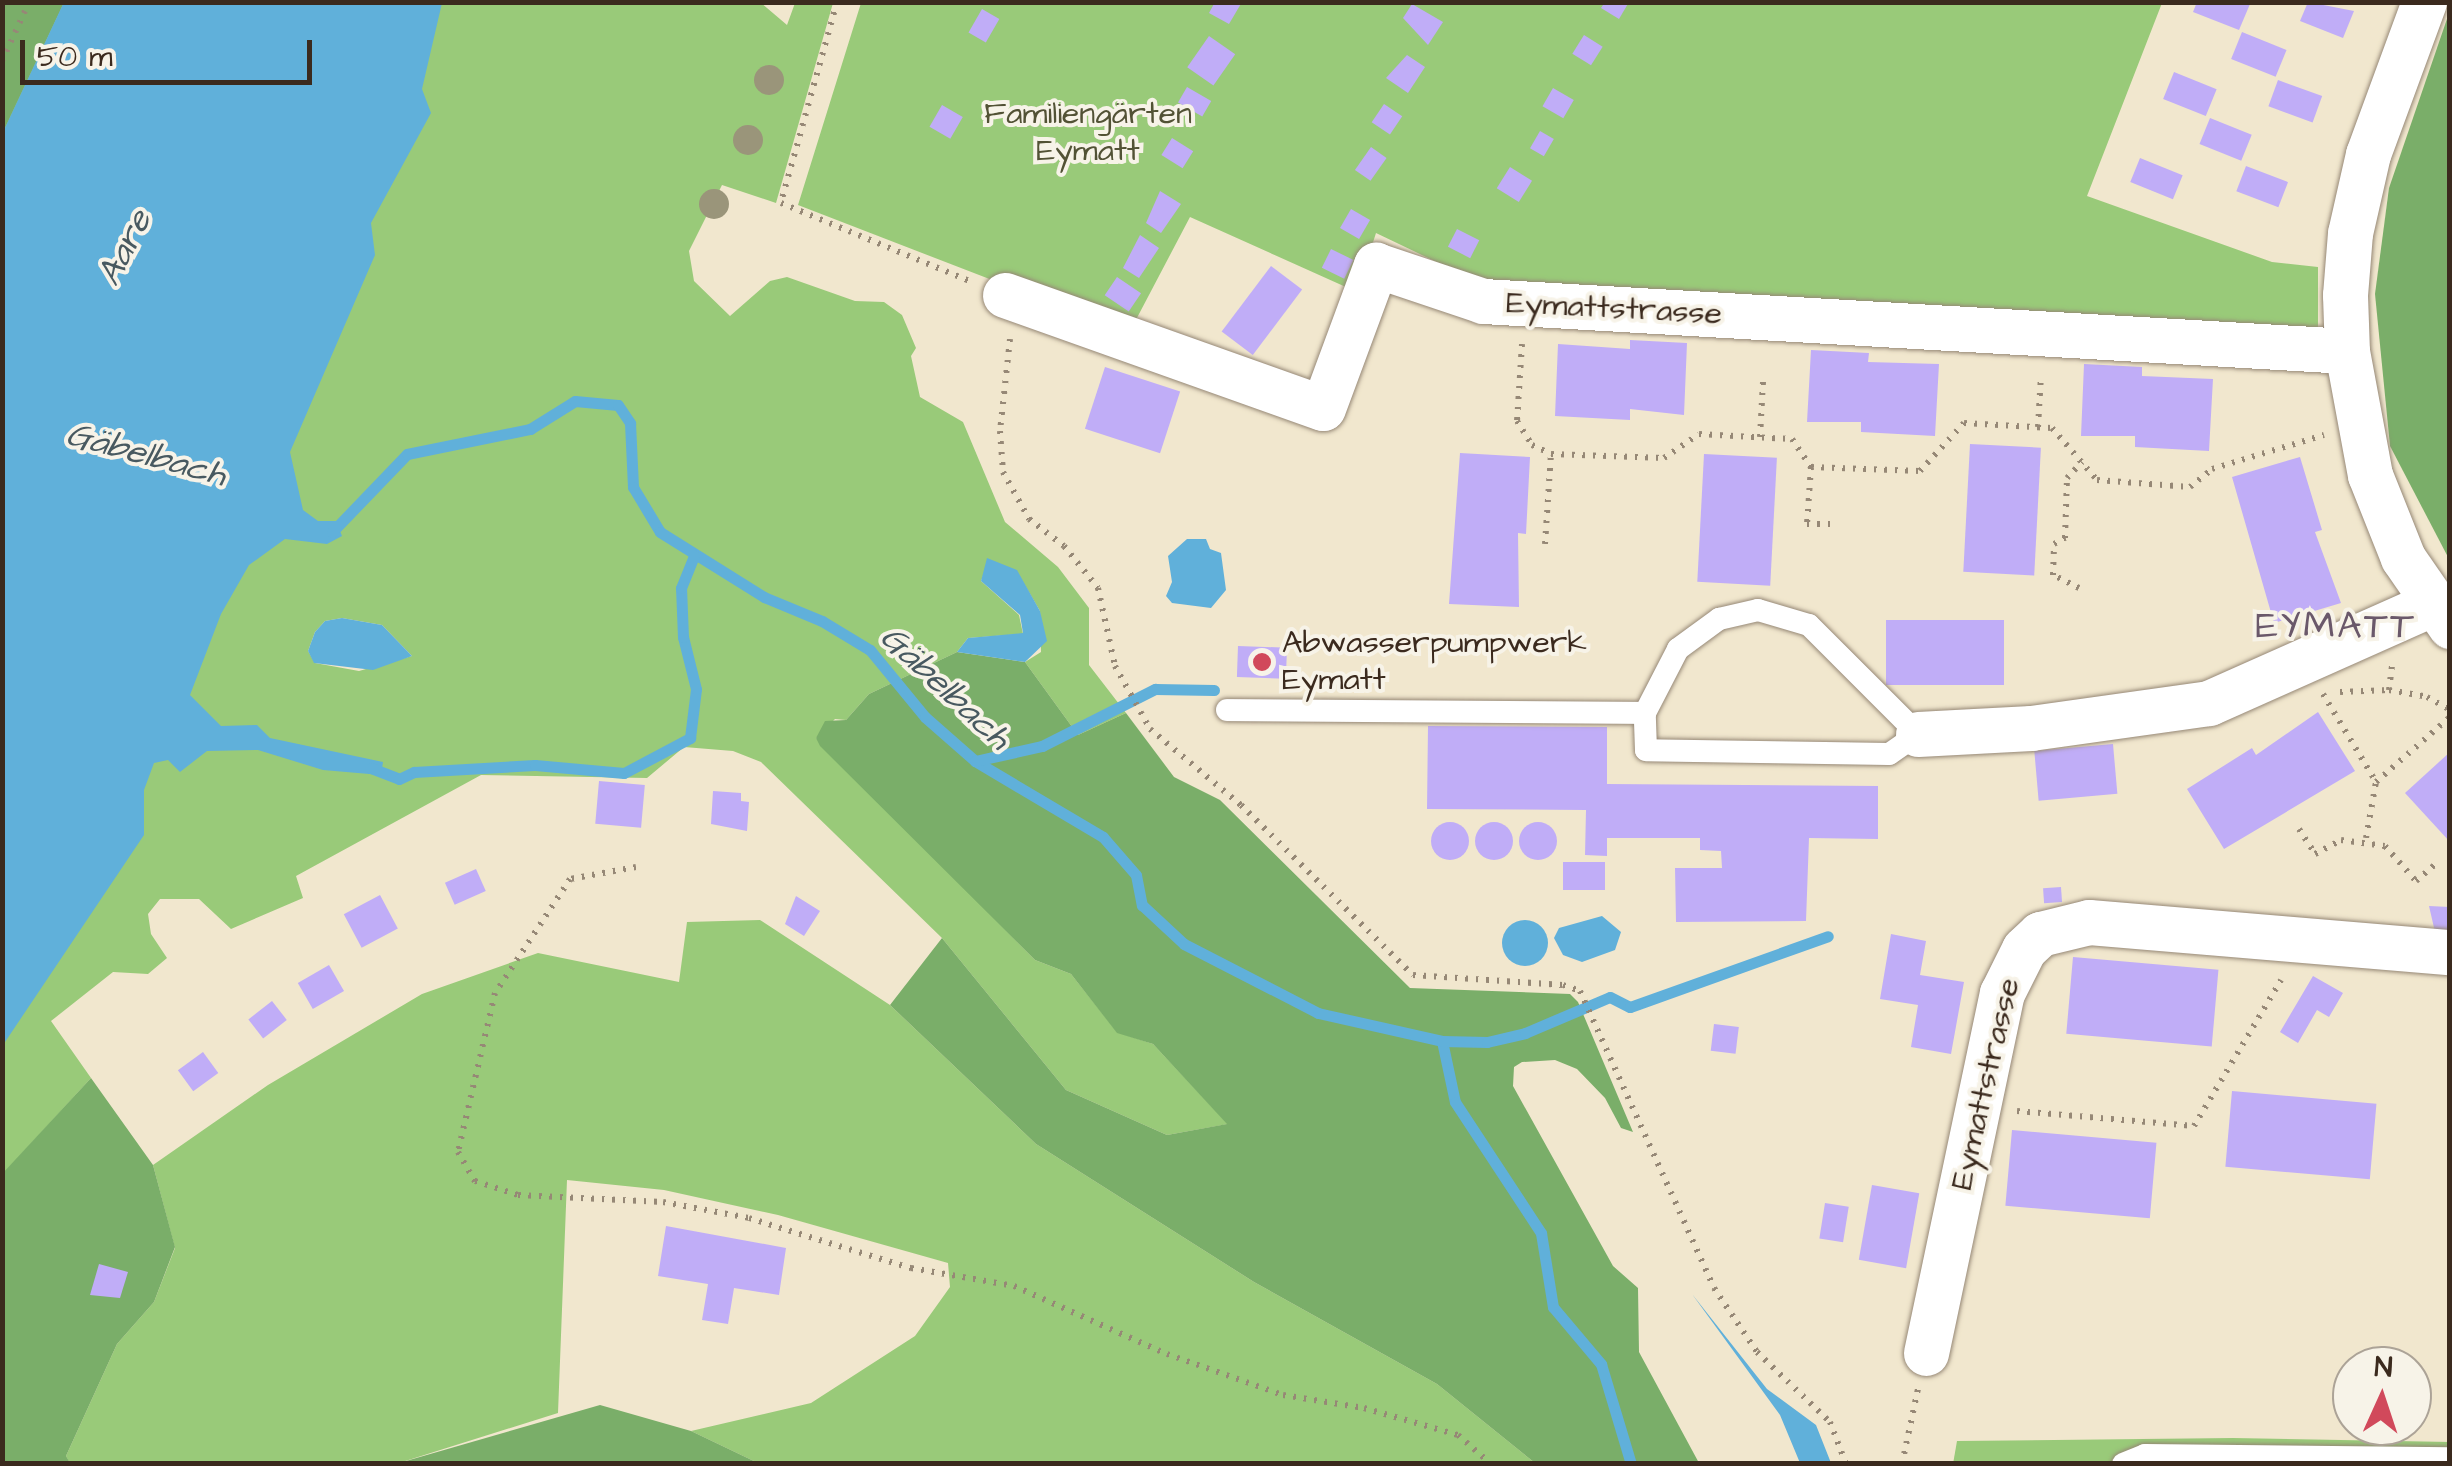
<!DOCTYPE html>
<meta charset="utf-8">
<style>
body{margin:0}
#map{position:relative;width:2452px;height:1466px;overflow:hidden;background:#f1e7ce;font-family:"Architects Daughter",sans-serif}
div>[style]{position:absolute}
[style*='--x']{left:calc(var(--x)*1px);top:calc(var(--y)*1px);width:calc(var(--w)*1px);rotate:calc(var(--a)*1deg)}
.green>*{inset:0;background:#99ca79}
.forest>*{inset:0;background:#7aae69}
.water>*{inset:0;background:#60b0da}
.round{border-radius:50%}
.stream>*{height:11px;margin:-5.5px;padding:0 5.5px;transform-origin:5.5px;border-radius:5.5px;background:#60b0da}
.building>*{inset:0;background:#c0adf7;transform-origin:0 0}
.path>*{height:6px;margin-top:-3px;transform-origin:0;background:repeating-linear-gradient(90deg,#968876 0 2.5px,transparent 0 10.5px)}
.roads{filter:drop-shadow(0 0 2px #968876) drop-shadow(0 0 2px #968876)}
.service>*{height:22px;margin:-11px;padding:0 11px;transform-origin:11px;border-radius:11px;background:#fff}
.minor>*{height:45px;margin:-22.5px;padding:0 22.5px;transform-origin:22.5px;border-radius:22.5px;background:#fff}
.trees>*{width:30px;height:30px;margin:-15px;border-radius:50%;background:#9a957a}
.dots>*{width:28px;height:28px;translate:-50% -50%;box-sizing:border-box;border:5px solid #f7f3e8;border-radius:50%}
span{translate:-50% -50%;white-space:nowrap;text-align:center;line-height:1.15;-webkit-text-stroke:8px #f7f3e8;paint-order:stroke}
.park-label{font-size:32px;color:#525235}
.street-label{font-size:32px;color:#3b2a1e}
.poi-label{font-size:32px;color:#3b2a1e}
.left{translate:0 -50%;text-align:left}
.water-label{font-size:35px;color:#485960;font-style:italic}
.quarter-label{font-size:38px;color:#6a586a;letter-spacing:2.5px}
.frame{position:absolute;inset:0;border:5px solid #3b2a1e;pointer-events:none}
.north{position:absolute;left:2332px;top:1346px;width:100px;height:100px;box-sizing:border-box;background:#f7f3e8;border:2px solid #aca397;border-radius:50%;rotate:3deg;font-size:28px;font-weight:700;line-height:40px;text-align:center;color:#3b2a1e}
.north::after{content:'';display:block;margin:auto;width:35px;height:45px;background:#d1495b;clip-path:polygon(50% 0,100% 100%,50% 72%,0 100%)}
.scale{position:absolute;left:20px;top:40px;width:292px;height:45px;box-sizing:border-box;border:5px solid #3b2a1e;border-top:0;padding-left:12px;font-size:30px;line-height:35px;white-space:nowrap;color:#3b2a1e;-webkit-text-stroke:8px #f7f3e8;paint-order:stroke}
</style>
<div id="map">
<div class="green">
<div style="clip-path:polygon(evenodd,760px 2px,787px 25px,795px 3px,833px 3px,776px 203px,722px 185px,689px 251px,694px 281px,730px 316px,770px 281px,787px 277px,855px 301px,884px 302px,902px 315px,916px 348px,911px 356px,920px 397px,963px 422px,1005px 522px,1058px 567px,1089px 608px,1089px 665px,1126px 713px,1078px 735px,1025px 662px,1041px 652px,1040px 611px,1016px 570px,985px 571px,981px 581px,1019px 615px,1023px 634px,968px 638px,957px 652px,869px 694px,846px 720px,835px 719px,816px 738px,1035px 960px,1071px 974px,1117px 1032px,1153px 1044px,1228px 1124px,1167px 1135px,1066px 1090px,942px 938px,761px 762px,733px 751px,684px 747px,647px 778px,481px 775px,296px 876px,303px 898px,231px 929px,199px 899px,160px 899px,148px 914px,151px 934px,167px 958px,148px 974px,113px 972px,51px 1021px,91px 1078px,3px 1174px,2px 132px,64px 3px,760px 2px,342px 618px,382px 625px,412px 656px,359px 671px,315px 663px,308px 651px,315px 632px,325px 621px,342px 618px)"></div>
<div style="clip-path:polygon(861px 3px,2162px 3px,2087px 196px,2272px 262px,2318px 267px,2318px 334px,1495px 290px,1376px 233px,1357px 292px,1190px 217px,1129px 333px,798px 205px)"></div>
<div style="clip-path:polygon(760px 920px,890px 1005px,1036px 1144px,1254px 1282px,1437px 1384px,1535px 1463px,758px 1463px,691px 1431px,811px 1403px,915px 1336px,950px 1287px,948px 1263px,778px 1215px,664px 1190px,567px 1180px,558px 1413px,399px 1463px,70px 1464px,66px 1456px,117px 1344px,154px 1302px,175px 1248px,153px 1165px,268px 1085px,422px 994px,538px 953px,679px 982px,687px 922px)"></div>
<div style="clip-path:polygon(2233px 1438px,2450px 1442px,2449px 1464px,1953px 1464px,1957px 1441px)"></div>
</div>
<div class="forest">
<div style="clip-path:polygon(3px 3px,64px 3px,3px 132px)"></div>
<div style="clip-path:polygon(2449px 13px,2449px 559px,2390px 446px,2375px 294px,2389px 188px)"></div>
<div style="clip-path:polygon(957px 652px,1025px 662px,1078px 735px,1126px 713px,1174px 777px,1220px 800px,1410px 988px,1570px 994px,1578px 1002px,1633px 1132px,1621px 1128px,1605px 1098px,1577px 1069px,1555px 1060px,1522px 1062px,1514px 1067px,1513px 1086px,1613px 1266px,1638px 1288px,1639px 1352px,1699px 1463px,1535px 1463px,1437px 1384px,1254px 1282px,1036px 1144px,890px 1005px,942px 938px,1066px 1090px,1167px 1135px,1227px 1124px,1153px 1044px,1117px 1033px,1071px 974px,1035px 960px,820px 746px,816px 738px,825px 721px,846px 720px,869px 694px)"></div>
<div style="clip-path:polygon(91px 1078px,153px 1165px,175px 1247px,154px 1302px,117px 1344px,66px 1456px,70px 1463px,3px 1463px,2px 1174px)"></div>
<div style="clip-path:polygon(600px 1405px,691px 1431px,758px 1463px,399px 1463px)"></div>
</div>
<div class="water">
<div style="clip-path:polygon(64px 2px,442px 3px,422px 89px,431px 113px,371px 223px,375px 255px,290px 452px,303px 510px,318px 521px,336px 521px,342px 536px,327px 544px,285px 539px,249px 565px,221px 614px,190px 695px,221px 726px,257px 725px,270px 738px,383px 762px,381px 775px,323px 770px,258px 750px,207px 751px,180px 772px,168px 760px,154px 763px,144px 790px,144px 835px,3px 1045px,3px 132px)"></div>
<div style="clip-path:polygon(1187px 539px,1206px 539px,1210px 549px,1221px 553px,1226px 590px,1211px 608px,1172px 603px,1166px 596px,1172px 582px,1168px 556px)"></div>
<div style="clip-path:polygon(987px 558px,1017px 570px,1040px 611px,1047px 641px,1025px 662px,957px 652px,968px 638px,1023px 633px,1020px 615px,981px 581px)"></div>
<div style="clip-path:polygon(342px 618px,382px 625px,412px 656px,373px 670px,314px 663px,308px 651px,315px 632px,325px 621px)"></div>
<div style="clip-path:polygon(1602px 916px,1621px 932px,1615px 950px,1582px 962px,1563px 955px,1554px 938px,1559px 928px)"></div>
<div class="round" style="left:1502px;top:920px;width:46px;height:46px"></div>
<div style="clip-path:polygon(1692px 1294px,1767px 1389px,1816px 1425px,1831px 1463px,1800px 1463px,1780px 1415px)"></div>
</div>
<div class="stream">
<div style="--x:332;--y:532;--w:108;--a:-46.1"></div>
<div style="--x:407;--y:454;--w:126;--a:-11.5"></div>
<div style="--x:530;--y:429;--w:53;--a:-31.9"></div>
<div style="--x:575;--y:401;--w:43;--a:5.3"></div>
<div style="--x:618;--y:405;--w:22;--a:56"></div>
<div style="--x:630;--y:423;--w:64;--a:87.3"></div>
<div style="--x:633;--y:487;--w:52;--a:59"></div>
<div style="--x:660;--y:532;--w:123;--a:32"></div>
<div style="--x:764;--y:597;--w:63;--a:22.5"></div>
<div style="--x:822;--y:621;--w:56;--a:31.1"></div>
<div style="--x:870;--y:650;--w:87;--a:50.6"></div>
<div style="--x:925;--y:717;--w:67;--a:41.3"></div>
<div style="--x:975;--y:761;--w:149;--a:30.7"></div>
<div style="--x:1103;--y:837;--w:50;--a:49"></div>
<div style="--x:1136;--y:875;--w:31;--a:79"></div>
<div style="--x:1142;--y:905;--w:57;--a:42.9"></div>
<div style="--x:1184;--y:944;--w:151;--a:27.2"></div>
<div style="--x:1318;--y:1013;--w:127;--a:12.7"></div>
<div style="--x:1442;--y:1041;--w:62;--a:78"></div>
<div style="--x:1455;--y:1102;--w:157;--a:56.7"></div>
<div style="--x:1541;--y:1233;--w:75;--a:80.8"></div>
<div style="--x:1553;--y:1307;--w:75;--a:49.9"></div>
<div style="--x:1601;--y:1364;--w:104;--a:73.3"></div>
<div style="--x:975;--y:761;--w:69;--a:-12.6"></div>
<div style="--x:1042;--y:746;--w:127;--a:-26.8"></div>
<div style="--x:1155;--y:689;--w:59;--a:1"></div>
<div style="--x:371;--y:768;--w:30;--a:21"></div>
<div style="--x:399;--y:779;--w:17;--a:-25"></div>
<div style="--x:414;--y:772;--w:121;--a:-3.3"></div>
<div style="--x:535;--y:765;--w:89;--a:5.1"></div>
<div style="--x:624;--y:773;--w:75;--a:-27.9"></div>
<div style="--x:690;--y:738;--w:49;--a:-83"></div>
<div style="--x:696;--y:689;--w:54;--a:-104"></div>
<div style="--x:683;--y:637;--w:49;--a:-92.3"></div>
<div style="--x:681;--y:588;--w:35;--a:-68"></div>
<div style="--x:1442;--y:1041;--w:45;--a:1.3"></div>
<div style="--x:1487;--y:1042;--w:39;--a:-13"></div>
<div style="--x:1525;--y:1033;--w:92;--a:-23"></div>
<div style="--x:1610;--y:997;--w:22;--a:27"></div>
<div style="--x:1630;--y:1007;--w:210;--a:-19.7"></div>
</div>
<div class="building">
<div style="clip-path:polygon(1215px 2px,1242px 2px,1229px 24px,1209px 13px)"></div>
<div style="clip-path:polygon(1605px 2px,1629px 2px,1619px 19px,1601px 8px)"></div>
<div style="clip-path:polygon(2197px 2px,2247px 2px,2250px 4px,2239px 30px,2193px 12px)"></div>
<div style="clip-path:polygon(2308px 2px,2354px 11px,2343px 38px,2300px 21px)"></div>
<div style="clip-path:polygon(1412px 4px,1443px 22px,1428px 45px,1403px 18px)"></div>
<div style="left:982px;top:9px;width:20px;height:27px;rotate:30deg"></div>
<div style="left:2242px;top:32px;width:48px;height:29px;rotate:22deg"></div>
<div style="left:1584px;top:35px;width:22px;height:22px;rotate:32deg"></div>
<div style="left:1209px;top:36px;width:32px;height:38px;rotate:35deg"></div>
<div style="clip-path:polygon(1407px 55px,1425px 67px,1408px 93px,1386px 78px)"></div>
<div style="left:2174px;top:72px;width:46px;height:29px;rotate:22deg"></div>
<div style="left:2278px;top:80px;width:47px;height:28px;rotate:20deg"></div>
<div style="left:1187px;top:87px;width:28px;height:18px;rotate:30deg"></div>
<div style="left:1553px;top:88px;width:24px;height:21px;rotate:30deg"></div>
<div style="left:1384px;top:104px;width:22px;height:22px;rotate:34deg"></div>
<div style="left:942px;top:105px;width:24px;height:25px;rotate:30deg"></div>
<div style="left:2210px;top:118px;width:45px;height:28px;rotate:22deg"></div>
<div style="left:1540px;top:131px;width:16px;height:20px;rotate:30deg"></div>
<div style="left:1172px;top:138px;width:25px;height:20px;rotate:32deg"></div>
<div style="left:1371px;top:147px;width:19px;height:28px;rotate:35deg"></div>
<div style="left:2140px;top:158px;width:46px;height:26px;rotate:22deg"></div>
<div style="left:2246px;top:166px;width:45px;height:27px;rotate:21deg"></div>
<div style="left:1510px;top:167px;width:26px;height:25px;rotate:32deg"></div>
<div style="clip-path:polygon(1160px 191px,1181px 204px,1161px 233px,1146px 223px)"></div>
<div style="left:1351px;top:209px;width:22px;height:22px;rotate:30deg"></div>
<div style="left:1457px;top:229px;width:25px;height:20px;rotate:27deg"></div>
<div style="clip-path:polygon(1140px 235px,1159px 248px,1139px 278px,1123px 268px)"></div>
<div style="left:1331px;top:249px;width:25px;height:21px;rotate:26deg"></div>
<div style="left:1271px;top:266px;width:39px;height:82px;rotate:37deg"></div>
<div style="left:1117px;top:277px;width:29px;height:22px;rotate:34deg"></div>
<div style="clip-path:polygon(1630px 340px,1687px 343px,1684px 415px,1630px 409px,1630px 420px,1555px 416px,1558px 344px,1630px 349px)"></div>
<div style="clip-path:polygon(1811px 350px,1869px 353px,1868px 362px,1939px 364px,1935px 436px,1861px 432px,1861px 422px,1807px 422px)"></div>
<div style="clip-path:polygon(2084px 364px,2142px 367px,2142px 376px,2213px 379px,2209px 451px,2135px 447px,2135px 436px,2081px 436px)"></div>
<div style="left:1105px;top:367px;width:79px;height:65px;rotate:18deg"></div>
<div style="left:1970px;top:444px;width:71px;height:128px;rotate:3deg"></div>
<div style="clip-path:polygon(1460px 453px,1530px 457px,1526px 534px,1518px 533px,1519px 607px,1449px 604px)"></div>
<div style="left:1704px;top:454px;width:73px;height:128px;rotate:3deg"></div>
<div style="clip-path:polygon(2300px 457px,2322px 530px,2315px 532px,2341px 603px,2274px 623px,2232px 477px)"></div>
<div style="left:1886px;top:620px;width:118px;height:65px"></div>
<div style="left:1238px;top:646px;width:49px;height:31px;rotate:2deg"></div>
<div style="clip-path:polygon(2318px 712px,2355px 771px,2224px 849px,2187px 789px,2252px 748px,2256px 755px)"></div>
<div style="clip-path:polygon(1428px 726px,1607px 727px,1607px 784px,1878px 786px,1878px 839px,1809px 838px,1806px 921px,1676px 922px,1675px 868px,1722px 868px,1721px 851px,1700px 850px,1700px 838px,1607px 838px,1607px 856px,1585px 855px,1586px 810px,1427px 809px)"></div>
<div style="left:2113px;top:744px;width:50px;height:79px;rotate:85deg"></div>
<div style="clip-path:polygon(2450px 752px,2450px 842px,2405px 793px)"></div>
<div style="left:599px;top:781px;width:46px;height:43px;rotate:5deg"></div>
<div style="clip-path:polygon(713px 791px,741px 793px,741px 801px,749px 802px,747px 831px,711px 824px)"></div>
<div class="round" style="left:1431px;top:822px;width:38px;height:38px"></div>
<div class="round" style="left:1519px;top:822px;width:38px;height:38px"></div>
<div class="round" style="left:1475px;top:822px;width:38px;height:38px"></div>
<div style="left:1563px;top:862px;width:42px;height:28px"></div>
<div style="left:476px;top:869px;width:24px;height:34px;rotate:66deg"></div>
<div style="left:2061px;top:887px;width:15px;height:18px;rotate:86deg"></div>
<div style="left:380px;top:895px;width:38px;height:41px;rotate:62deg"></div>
<div style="clip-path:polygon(796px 896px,820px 911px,804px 936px,785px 924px)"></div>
<div style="clip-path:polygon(2429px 906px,2450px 907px,2450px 933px,2435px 932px)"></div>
<div style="clip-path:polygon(1891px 934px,1926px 941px,1920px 975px,1964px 982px,1951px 1054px,1911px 1047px,1918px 1005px,1880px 999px)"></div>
<div style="left:2073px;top:957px;width:146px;height:77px;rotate:5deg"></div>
<div style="left:329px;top:965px;width:30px;height:36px;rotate:60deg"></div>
<div style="clip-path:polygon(2313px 976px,2343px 993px,2329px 1017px,2317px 1010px,2298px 1043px,2280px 1032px)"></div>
<div style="left:272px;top:1001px;width:24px;height:30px;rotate:52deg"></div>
<div style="left:1714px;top:1024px;width:25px;height:27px;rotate:7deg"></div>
<div style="left:203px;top:1052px;width:26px;height:31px;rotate:54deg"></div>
<div style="left:2232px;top:1091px;width:145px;height:76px;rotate:5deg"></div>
<div style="left:2012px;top:1130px;width:145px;height:76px;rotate:5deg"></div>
<div style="left:1872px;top:1185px;width:48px;height:76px;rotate:10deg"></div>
<div style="left:1825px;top:1203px;width:24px;height:36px;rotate:9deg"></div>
<div style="clip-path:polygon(666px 1226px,786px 1248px,779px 1295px,734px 1288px,728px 1324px,702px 1320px,708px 1284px,658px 1276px)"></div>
<div style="clip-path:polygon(99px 1264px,128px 1272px,120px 1298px,90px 1295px)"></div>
</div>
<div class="path">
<div style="--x:837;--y:2;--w:209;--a:105.6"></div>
<div style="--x:781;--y:203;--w:204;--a:22.5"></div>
<div style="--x:2;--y:61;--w:65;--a:-65.4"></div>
<div style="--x:1010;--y:339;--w:93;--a:96.2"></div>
<div style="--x:1000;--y:431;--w:41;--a:85.8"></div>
<div style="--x:1003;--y:472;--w:54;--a:61"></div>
<div style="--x:1029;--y:519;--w:44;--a:37.6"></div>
<div style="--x:1064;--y:546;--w:54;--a:51"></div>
<div style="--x:1098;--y:588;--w:80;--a:77.7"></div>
<div style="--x:1115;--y:666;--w:72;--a:60.9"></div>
<div style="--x:1150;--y:729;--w:119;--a:39.9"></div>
<div style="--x:1241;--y:805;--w:242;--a:44.7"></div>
<div style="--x:1413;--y:975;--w:150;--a:3.8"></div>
<div style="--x:1563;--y:985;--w:18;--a:19"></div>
<div style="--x:1580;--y:991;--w:326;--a:65.7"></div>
<div style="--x:1714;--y:1288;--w:77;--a:56.1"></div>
<div style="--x:1757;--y:1352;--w:101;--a:43.8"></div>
<div style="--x:1830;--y:1422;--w:45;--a:69.1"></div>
<div style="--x:1522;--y:344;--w:77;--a:93.7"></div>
<div style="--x:1517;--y:421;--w:28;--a:58"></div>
<div style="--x:1532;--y:445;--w:21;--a:25"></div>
<div style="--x:1551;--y:454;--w:113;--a:2"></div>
<div style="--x:1664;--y:458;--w:42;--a:-34.4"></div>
<div style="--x:1699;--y:434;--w:93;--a:3.1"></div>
<div style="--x:1792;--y:439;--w:34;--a:56"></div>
<div style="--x:1811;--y:467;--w:109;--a:2.1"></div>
<div style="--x:1920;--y:471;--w:65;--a:-47.5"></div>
<div style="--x:1964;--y:423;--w:88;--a:3.3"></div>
<div style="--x:2052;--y:428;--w:69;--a:49.1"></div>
<div style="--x:2097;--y:480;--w:93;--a:4.3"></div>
<div style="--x:2190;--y:487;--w:28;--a:-39"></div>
<div style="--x:2212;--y:469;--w:117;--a:-16.9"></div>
<div style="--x:2038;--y:427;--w:52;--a:-86.7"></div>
<div style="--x:1760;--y:437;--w:56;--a:-86.9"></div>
<div style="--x:1811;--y:467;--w:57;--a:94"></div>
<div style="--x:1807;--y:524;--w:26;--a:0"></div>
<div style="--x:1545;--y:544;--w:90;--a:-86.2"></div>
<div style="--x:2079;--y:588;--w:29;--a:-153"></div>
<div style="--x:2053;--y:575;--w:31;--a:-88"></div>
<div style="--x:2054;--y:544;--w:13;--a:-29"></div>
<div style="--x:2065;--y:538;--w:60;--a:-88.1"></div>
<div style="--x:2067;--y:478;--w:22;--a:-47"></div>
<div style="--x:2389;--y:690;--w:25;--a:-83"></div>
<div style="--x:2340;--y:692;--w:49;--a:-2.3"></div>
<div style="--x:2389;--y:690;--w:39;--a:10"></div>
<div style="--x:2427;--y:697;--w:26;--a:29"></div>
<div style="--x:2323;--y:694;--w:103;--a:58.9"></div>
<div style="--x:2299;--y:829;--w:30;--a:57"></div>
<div style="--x:2315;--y:854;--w:30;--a:-28"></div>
<div style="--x:2341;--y:840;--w:44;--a:7.8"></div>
<div style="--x:2385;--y:846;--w:47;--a:48.5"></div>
<div style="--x:2416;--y:881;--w:29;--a:-41"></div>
<div style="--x:2366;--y:838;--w:57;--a:-79.9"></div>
<div style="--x:2376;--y:782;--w:98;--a:-41.3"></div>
<div style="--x:636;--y:867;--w:67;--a:169.7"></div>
<div style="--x:570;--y:879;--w:136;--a:123.3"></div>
<div style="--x:495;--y:993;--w:163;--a:103.1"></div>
<div style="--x:458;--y:1152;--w:34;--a:60"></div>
<div style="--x:475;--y:1181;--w:45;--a:18"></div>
<div style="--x:518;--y:1195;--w:145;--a:2.8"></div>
<div style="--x:663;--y:1202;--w:87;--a:10.5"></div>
<div style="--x:749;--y:1218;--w:170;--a:17.2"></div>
<div style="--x:911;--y:1268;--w:105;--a:9.9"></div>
<div style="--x:1014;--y:1286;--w:167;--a:24"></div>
<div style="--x:1167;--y:1354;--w:123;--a:19.5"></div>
<div style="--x:1283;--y:1395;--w:82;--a:9.1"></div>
<div style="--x:1364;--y:1408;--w:98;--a:16"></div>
<div style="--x:1458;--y:1435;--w:44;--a:41.3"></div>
<div style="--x:2017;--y:1111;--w:178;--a:4.8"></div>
<div style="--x:2194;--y:1126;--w:170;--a:-59.2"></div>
<div style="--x:1902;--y:1464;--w:77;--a:-78"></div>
</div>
<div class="roads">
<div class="service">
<div style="--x:1227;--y:710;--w:418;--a:0.4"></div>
<div style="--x:1645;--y:713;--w:72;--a:-62.7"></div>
<div style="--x:1678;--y:649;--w:51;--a:-36.2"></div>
<div style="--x:1719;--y:619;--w:40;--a:-13"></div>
<div style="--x:1758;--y:610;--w:53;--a:16.4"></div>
<div style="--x:1809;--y:625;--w:154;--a:45"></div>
<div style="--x:1918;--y:734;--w:35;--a:145"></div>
<div style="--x:1889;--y:754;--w:243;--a:-179.1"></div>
<div style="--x:1646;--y:750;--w:37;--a:-92"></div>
<div style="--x:2123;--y:1464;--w:24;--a:-22"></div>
<div style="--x:2145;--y:1455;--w:305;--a:0.6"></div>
</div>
<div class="minor">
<div style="--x:2424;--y:2;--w:162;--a:110.2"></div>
<div style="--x:2368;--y:154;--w:81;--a:102.8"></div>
<div style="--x:2350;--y:233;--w:62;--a:94.6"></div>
<div style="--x:2345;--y:295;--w:56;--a:88"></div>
<div style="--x:2347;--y:351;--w:126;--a:79.5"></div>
<div style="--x:2370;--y:475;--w:89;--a:68.3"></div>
<div style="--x:2403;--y:558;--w:83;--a:55.3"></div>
<div style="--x:1005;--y:295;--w:337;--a:19.6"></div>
<div style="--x:1323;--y:408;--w:153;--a:-69.7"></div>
<div style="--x:1376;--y:265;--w:113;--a:18.6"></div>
<div style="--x:1483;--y:301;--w:865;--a:3.31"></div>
<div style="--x:1918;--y:734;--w:113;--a:-3"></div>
<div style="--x:2031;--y:728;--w:180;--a:-8"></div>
<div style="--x:2209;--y:703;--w:243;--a:-24"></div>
<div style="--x:1926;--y:1353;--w:368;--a:-78.1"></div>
<div style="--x:2002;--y:993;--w:49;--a:-63.4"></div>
<div style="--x:2024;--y:949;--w:22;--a:-43"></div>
<div style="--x:2040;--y:934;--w:50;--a:-13.8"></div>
<div style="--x:2089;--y:922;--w:362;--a:4.8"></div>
</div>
</div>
<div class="trees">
<div style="left:769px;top:80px"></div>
<div style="left:748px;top:140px"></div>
<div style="left:714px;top:204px"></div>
</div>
<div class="dots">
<div style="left:1262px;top:662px;background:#d1495b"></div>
</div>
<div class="park-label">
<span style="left:1088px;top:133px">Familiengärten<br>Eymatt</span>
</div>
<div class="street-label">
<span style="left:1614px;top:309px;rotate:3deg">Eymattstrasse</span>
<span style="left:1986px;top:1084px;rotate:-77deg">Eymattstrasse</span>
</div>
<div class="poi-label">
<span class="left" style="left:1282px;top:662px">Abwasserpumpwerk<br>Eymatt</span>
</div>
<div class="water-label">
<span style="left:125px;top:248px;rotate:-63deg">Aare</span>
<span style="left:146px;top:455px;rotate:15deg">Gäbelbach</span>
<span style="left:945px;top:688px;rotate:43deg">Gäbelbach</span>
</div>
<div class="quarter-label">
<span style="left:2336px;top:627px">EYMATT</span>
</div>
<div class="frame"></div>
<div class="north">N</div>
<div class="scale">50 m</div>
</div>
